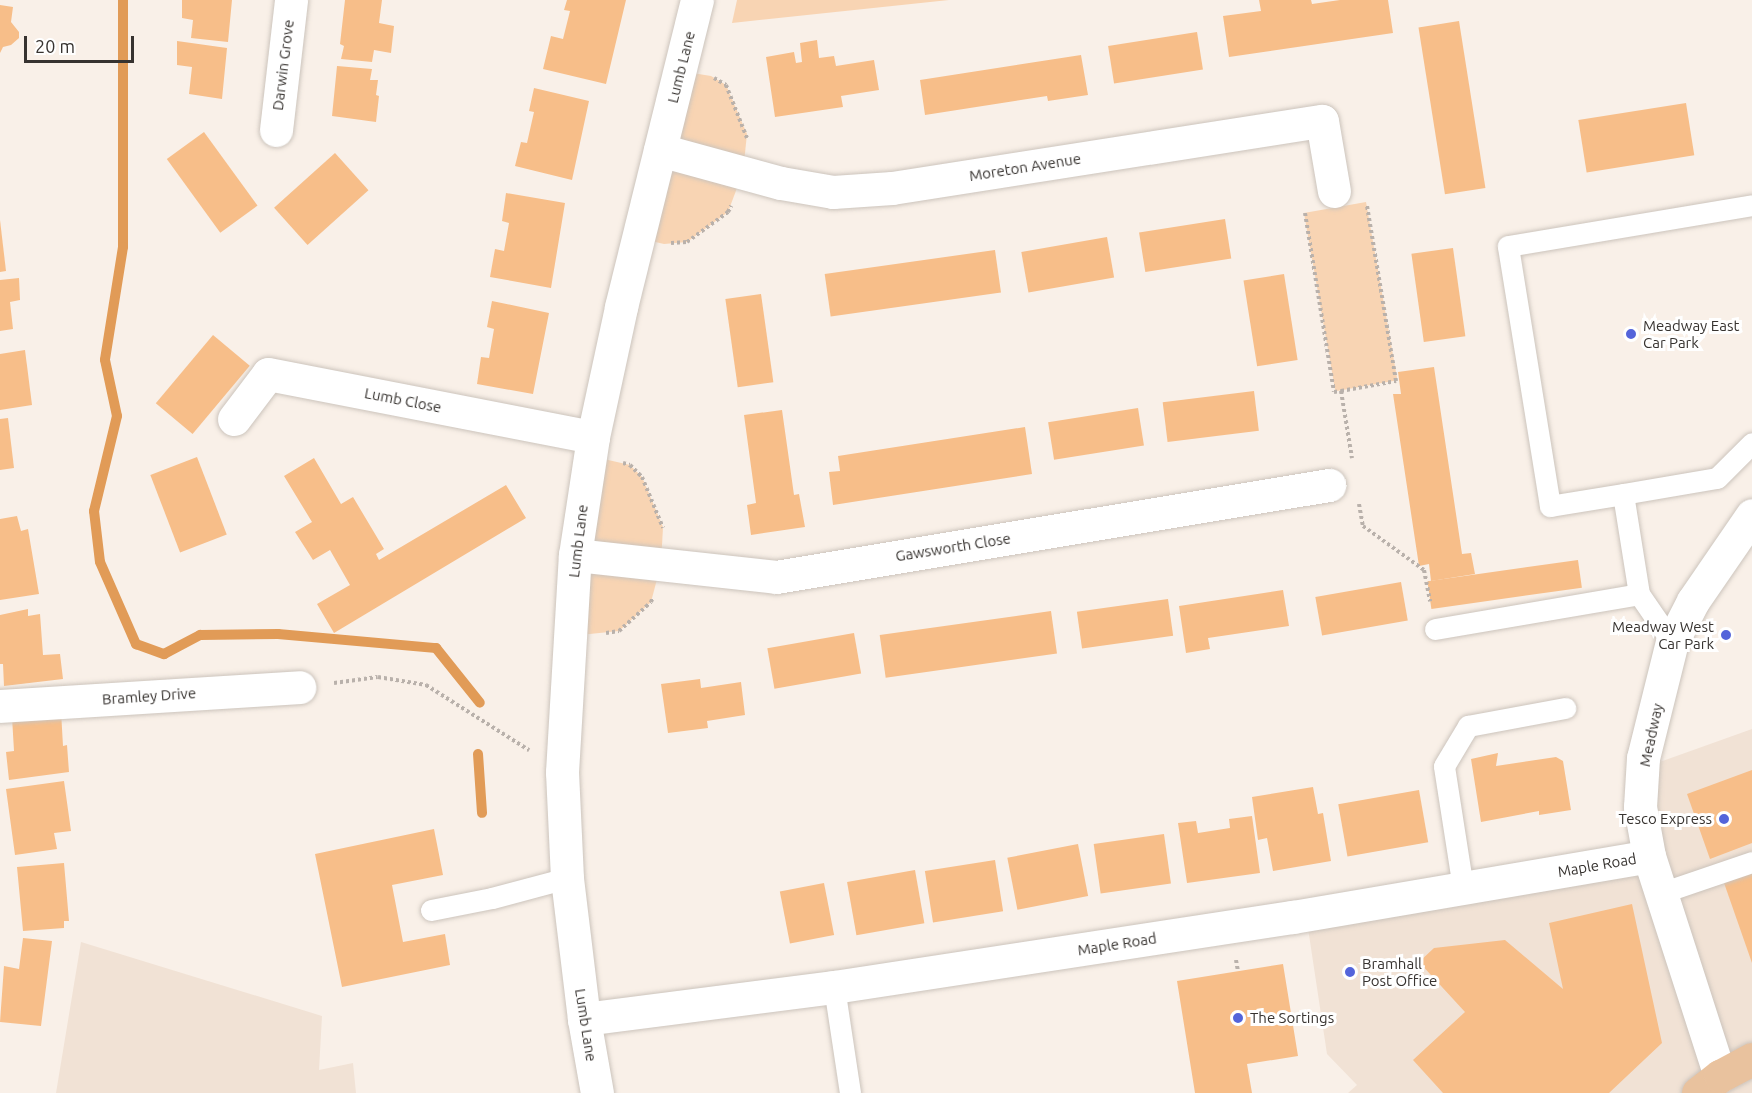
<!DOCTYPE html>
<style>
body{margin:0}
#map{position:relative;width:1752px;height:1093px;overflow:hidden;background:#f9f0e8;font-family:Ubuntu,sans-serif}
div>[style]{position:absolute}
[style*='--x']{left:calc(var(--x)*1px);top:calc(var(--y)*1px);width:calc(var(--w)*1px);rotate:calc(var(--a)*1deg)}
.built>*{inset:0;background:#f1e2d5}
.green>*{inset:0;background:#f8d4b3;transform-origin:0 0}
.stream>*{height:10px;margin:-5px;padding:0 5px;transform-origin:5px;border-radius:5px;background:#e19b57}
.building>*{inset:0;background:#f7be89;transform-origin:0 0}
.path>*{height:4px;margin-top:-2px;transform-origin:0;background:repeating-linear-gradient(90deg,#b9b1ab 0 3px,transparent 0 6px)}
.roads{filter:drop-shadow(0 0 2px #ccc4bc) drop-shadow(0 0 2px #ccc4bc)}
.service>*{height:21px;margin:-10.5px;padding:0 10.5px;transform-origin:10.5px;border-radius:10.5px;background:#fff}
.minor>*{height:33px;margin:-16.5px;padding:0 16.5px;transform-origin:16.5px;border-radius:16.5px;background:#fff}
.primary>*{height:33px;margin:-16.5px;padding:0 16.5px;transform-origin:16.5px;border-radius:16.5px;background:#e9c29e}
.dots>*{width:16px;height:16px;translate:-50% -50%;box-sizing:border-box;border:3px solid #fff;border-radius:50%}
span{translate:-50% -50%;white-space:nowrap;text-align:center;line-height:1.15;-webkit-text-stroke:6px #fff;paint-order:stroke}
.street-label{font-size:15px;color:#373330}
.poi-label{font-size:15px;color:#373330}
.left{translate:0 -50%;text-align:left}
.right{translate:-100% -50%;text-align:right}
.scale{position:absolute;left:24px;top:36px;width:110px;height:27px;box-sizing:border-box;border:3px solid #373330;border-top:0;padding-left:8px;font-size:18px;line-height:21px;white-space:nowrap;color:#373330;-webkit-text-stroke:4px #fff;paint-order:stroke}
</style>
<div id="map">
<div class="built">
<div style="clip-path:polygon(1752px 729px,1752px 1093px,1348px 1093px,1357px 1085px,1327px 1054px,1306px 915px,1648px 856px,1643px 768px)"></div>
<div style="clip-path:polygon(81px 942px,322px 1016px,319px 1070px,353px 1063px,356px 1093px,56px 1093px)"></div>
</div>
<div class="green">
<div style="clip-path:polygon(737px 0,949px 0,732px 23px)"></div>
<div style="clip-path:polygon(680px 71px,711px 76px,726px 85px,747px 134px,743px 172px,728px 212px,687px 242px,664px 244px,638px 238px)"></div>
<div style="left:1366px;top:202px;width:181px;height:63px;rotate:80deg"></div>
<div style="clip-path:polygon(591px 456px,630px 465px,642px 477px,663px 527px,661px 564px,651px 602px,619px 631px,570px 636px)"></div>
</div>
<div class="stream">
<div style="--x:123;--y:0;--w:247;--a:90"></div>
<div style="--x:123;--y:247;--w:114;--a:99.1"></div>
<div style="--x:105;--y:360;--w:57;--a:77.9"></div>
<div style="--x:117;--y:416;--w:98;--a:103.6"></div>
<div style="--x:94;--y:511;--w:51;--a:83.3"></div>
<div style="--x:100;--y:562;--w:90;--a:66.3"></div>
<div style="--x:136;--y:644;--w:30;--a:20"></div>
<div style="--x:164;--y:654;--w:41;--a:-27.8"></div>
<div style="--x:200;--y:635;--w:78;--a:-0.7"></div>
<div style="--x:278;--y:634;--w:159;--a:5.1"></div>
<div style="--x:436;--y:648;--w:70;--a:51.3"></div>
<div style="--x:478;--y:754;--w:59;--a:86.1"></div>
</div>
<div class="building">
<div style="clip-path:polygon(182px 0,232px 0,228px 42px,191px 38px,193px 20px,182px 18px)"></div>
<div style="clip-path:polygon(345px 0,382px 0,379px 23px,394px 26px,391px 53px,374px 50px,372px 62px,341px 59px,344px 46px,340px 44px)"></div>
<div style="clip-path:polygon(567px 0,626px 0,606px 84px,543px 69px,551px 36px,563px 39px,570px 11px,564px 10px)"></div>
<div style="clip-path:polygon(1259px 0,1311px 0,1312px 4px,1340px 0,1388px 0,1393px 33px,1229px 57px,1223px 16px,1261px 11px)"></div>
<div style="clip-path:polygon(0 5px,13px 7px,11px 22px,19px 32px,19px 38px,11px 45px,3px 47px,0 53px)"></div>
<div style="left:1459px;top:21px;width:169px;height:41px;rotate:81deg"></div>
<div style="left:1197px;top:32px;width:38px;height:90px;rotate:81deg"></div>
<div style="clip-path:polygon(817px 40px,819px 58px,834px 56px,836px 66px,874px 60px,879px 90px,841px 96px,843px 107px,775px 117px,766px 57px,794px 52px,796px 63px,802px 62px,800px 43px)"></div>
<div style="clip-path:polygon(177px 41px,227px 48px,222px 99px,189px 94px,192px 67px,177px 65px)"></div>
<div style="clip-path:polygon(1081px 55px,1088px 95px,1048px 101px,1047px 96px,925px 115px,920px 80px)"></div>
<div style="clip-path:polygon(337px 66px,372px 69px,370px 80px,378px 80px,376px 95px,379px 96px,376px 122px,332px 116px)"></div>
<div style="clip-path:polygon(534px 88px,589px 101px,572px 180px,515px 166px,521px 142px,527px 143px,534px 112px,529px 111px)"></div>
<div style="left:1686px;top:103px;width:53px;height:109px;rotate:81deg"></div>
<div style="left:204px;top:132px;width:91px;height:46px;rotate:54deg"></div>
<div style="left:335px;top:153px;width:50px;height:82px;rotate:48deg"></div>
<div style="clip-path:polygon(506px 193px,565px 203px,551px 288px,490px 277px,495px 249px,504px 251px,509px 223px,502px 221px)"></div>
<div style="left:1225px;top:219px;width:40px;height:87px;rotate:81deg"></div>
<div style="clip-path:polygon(0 220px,6px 271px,0 272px)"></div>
<div style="left:1107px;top:237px;width:41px;height:87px;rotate:80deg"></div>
<div style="left:1453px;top:248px;width:89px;height:42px;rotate:82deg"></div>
<div style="left:995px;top:250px;width:43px;height:172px;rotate:82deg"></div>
<div style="left:1284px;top:274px;width:87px;height:41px;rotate:81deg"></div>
<div style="clip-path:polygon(19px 278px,20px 300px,10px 302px,13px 329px,0 331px,0 280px)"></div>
<div style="left:761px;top:294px;width:89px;height:36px;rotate:82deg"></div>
<div style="clip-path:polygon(492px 301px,549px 313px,533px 394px,477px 384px,481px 357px,489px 358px,494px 329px,487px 327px)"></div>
<div style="left:213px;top:335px;width:48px;height:89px;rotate:40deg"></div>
<div style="clip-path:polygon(25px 350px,32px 405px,0 410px,0 354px)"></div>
<div style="clip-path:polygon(1434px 367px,1462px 554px,1471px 553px,1475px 574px,1431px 581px,1429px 564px,1419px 566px,1393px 394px,1401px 394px,1398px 372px)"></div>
<div style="left:1254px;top:391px;width:40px;height:92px;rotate:83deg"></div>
<div style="left:1138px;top:408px;width:38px;height:91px;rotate:81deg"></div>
<div style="clip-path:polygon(782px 410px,794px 495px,799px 494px,805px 527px,751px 535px,747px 505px,756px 503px,744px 415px)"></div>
<div style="clip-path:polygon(8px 418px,14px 468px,0 470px,0 419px)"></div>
<div style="clip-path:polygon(1025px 427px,1032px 474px,833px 505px,829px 472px,840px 471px,838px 456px)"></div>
<div style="left:197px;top:457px;width:83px;height:50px;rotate:69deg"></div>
<div style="clip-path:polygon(314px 458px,341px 504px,353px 497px,384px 549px,376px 554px,379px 560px,506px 485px,526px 518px,334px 633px,317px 604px,350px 585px,330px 550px,313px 560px,295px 532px,312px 522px,284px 476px)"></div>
<div style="clip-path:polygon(17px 516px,21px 531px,28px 529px,39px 594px,0 600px,0 519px)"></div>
<div style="left:1578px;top:560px;width:28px;height:152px;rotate:82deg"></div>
<div style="left:1401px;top:582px;width:39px;height:87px;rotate:80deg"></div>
<div style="clip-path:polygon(1283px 590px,1289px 626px,1208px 638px,1210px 649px,1186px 653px,1179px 606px)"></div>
<div style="left:1168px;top:599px;width:37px;height:92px;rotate:82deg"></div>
<div style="clip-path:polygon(28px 609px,28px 616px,40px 614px,43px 655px,60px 654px,63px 679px,4px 686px,3px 664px,0 664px,0 615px)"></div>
<div style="left:1051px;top:611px;width:43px;height:173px;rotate:82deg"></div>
<div style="left:854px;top:633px;width:41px;height:88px;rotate:80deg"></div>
<div style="clip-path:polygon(700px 679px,701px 688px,741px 682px,745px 715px,707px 721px,708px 728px,668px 733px,661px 684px)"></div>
<div style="clip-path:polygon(61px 711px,63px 746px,67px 745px,69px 772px,9px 780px,6px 752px,14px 751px,12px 717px)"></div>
<div style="clip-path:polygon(1498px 753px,1496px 766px,1556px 757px,1563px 761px,1571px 810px,1539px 815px,1539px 811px,1481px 822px,1471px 759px)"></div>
<div style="clip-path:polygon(1752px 770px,1752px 843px,1710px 859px,1687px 794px)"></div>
<div style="clip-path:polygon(64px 781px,71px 831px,54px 833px,57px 849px,15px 855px,6px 789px)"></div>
<div style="clip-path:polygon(1313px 787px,1318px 814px,1323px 813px,1331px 861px,1273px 871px,1267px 838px,1258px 840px,1252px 797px)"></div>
<div style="left:1419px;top:790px;width:53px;height:82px;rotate:80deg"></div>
<div style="clip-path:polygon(1252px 816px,1260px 873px,1187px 883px,1178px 823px,1196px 821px,1198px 833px,1230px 828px,1229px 819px)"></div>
<div style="clip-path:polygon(434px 829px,443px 875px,392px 885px,403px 942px,445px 934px,450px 965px,342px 987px,315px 854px)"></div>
<div style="left:1164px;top:834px;width:50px;height:71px;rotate:82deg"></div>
<div style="left:1078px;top:844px;width:53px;height:72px;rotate:79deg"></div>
<div style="left:995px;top:860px;width:52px;height:71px;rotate:81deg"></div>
<div style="clip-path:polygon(64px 863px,69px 921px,64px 921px,64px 928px,23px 931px,17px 867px)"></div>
<div style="left:915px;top:870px;width:54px;height:69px;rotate:80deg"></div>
<div style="clip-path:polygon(1752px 870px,1752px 963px,1723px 880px)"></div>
<div style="left:824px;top:883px;width:53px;height:45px;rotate:79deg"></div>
<div style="clip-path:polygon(1632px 904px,1662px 1043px,1609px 1093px,1443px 1093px,1413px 1060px,1465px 1012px,1419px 962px,1434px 948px,1505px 940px,1563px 989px,1549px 923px)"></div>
<div style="clip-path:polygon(23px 938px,52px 941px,41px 1026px,0 1022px,4px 966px,19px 969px)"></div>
<div style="clip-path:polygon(1283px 964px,1298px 1056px,1247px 1064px,1252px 1093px,1195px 1093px,1177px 981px)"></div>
</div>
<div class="path">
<div style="--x:714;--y:78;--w:14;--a:30"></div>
<div style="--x:726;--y:85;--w:57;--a:68.4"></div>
<div style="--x:1305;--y:213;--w:181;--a:80.8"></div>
<div style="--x:1334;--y:392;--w:7;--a:-8"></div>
<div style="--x:1341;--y:391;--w:68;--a:80.7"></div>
<div style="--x:671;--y:243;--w:16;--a:-4"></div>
<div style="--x:687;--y:242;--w:51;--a:-36.2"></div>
<div style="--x:728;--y:212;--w:7;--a:-63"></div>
<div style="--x:1341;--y:391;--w:56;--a:-10.3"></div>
<div style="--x:1396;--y:381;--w:178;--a:-99.4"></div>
<div style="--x:623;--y:463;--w:7;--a:16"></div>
<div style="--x:630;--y:465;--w:17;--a:45"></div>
<div style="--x:642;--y:477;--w:55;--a:67.6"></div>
<div style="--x:1359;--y:504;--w:22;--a:80"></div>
<div style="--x:1363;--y:526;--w:75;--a:35.8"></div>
<div style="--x:1424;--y:570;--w:32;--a:79"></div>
<div style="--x:606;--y:633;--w:13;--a:-9"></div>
<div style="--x:619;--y:631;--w:43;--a:-42.2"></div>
<div style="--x:651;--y:602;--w:5;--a:-68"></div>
<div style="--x:334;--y:683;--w:44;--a:-7.8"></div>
<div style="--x:378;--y:677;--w:49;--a:9.5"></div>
<div style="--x:426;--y:685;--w:122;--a:32.3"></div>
<div style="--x:1236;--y:960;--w:11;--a:80"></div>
</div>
<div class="roads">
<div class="service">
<div style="--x:1623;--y:494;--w:74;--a:170.7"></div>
<div style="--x:1550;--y:506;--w:263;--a:-99.2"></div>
<div style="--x:1508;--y:246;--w:247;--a:-9.5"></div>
<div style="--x:1435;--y:629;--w:207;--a:-9.7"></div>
<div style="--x:1672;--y:642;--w:58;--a:-124.5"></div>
<div style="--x:1639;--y:594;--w:101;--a:-99.1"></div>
<div style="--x:1623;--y:494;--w:95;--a:-9.7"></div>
<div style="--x:1717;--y:478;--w:49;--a:-45"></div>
<div style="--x:1463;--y:888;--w:123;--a:-98.9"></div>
<div style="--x:1444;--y:766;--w:47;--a:-59"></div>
<div style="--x:1468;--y:726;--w:99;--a:-10.5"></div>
<div style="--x:1661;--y:893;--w:96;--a:-18.8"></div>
<div style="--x:431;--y:910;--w:62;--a:-11.1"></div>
<div style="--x:492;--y:898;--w:78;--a:-14.9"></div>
<div style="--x:834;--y:987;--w:107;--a:81.4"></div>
</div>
<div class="minor">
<div style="--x:276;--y:130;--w:131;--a:-83.4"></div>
<div style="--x:660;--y:150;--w:125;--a:15.3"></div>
<div style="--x:781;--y:183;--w:53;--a:9.8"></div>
<div style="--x:833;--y:192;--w:59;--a:-3.9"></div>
<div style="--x:892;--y:188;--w:435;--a:-8.9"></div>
<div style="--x:1322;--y:121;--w:71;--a:80.3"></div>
<div style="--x:234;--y:419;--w:56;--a:-52.9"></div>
<div style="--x:268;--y:374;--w:331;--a:11"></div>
<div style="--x:575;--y:555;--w:202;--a:6.2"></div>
<div style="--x:776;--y:577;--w:561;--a:-9.45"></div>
<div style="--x:0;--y:706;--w:300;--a:-3.6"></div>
<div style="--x:584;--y:1019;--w:252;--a:-7.3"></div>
<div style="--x:834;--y:987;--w:464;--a:-8.7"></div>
<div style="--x:1293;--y:917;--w:361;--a:-9.7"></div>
<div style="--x:1720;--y:1076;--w:231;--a:-107.9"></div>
<div style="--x:1649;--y:856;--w:50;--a:-100.4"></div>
<div style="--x:1640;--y:807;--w:49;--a:-86.5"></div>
<div style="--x:1643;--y:758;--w:120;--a:-76"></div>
<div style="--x:1672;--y:642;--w:46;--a:-62.9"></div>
<div style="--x:1693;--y:601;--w:104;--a:-55.5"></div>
<div style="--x:597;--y:1093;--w:75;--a:-100"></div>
<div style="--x:584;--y:1019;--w:142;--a:-96.9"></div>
<div style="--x:567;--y:878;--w:106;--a:-92.7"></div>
<div style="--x:562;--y:772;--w:217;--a:-86.6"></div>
<div style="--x:575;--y:555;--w:119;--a:-81.3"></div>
<div style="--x:593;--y:437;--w:133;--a:-77.8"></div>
<div style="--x:621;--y:307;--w:316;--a:-76.1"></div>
</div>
<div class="primary">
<div style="--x:1698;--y:1093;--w:28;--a:-38"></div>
<div style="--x:1720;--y:1076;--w:36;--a:-28"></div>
</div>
</div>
<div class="dots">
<div style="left:1631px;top:334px;background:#5464da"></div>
<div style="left:1726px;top:635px;background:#5464da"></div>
<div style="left:1724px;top:819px;background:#5464da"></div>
<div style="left:1350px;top:972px;background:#5464da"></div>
<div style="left:1238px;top:1018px;background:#5464da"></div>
</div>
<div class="street-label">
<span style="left:283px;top:65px;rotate:-83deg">Darwin Grove</span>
<span style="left:681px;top:67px;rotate:-76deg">Lumb Lane</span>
<span style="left:1025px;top:167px;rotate:-9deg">Moreton Avenue</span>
<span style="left:403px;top:400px;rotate:11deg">Lumb Close</span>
<span style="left:578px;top:541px;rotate:-83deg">Lumb Lane</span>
<span style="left:953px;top:547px;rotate:-9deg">Gawsworth Close</span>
<span style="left:149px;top:696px;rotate:-4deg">Bramley Drive</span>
<span style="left:1651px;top:735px;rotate:-78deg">Meadway</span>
<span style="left:1597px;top:865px;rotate:-10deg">Maple Road</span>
<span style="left:1117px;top:944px;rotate:-9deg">Maple Road</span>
<span style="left:586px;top:1025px;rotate:81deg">Lumb Lane</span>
</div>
<div class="poi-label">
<span class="left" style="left:1643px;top:334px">Meadway East<br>Car Park</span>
<span class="right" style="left:1714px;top:635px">Meadway West<br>Car Park</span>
<span class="right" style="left:1712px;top:819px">Tesco Express</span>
<span class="left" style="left:1362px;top:972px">Bramhall<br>Post Office</span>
<span class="left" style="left:1250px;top:1018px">The Sortings</span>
</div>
<div class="scale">20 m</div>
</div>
